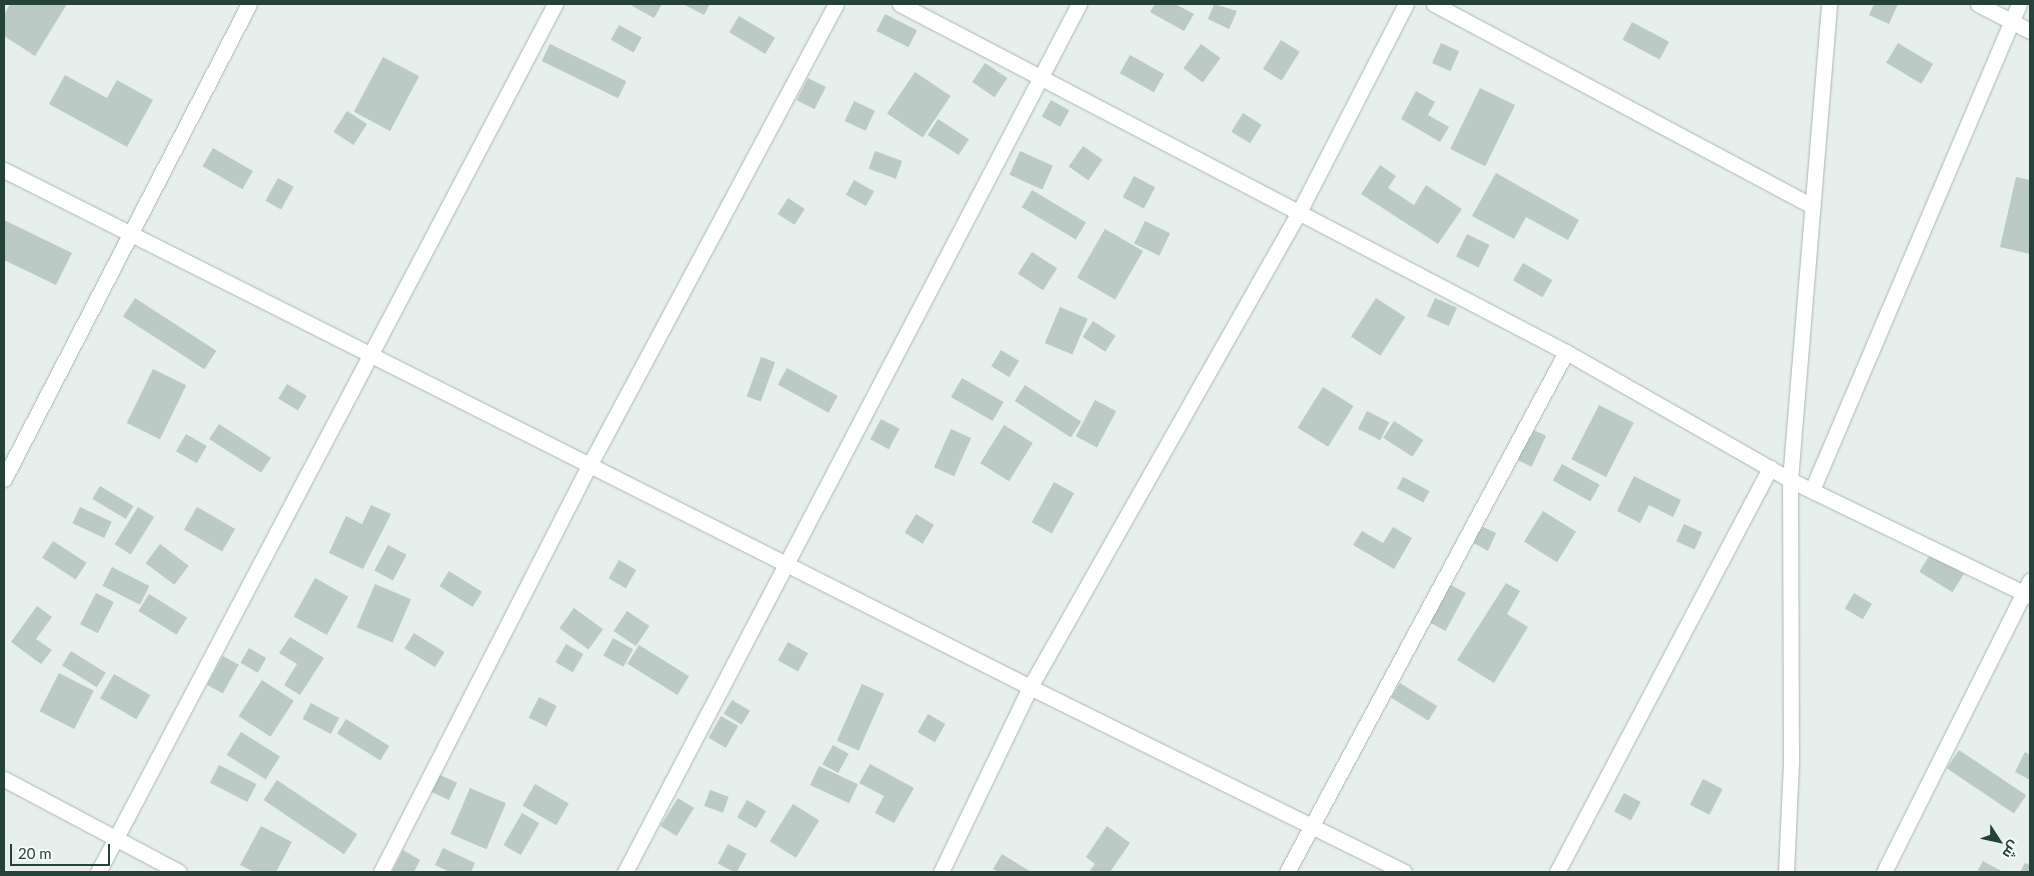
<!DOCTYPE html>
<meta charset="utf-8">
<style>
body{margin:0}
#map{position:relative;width:2034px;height:876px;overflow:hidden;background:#e6efeb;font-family:Lato,Cairo,sans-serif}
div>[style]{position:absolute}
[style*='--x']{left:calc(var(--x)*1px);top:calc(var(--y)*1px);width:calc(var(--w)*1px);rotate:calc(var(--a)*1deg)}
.building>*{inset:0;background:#bbcac4;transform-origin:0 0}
.roads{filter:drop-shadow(0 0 1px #a8b8b2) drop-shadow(0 0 1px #a8b8b2)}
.street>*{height:15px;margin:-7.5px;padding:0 7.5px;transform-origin:7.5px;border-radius:7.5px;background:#fff}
.secondary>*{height:15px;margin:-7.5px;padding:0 7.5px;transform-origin:7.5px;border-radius:7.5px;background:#fff}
span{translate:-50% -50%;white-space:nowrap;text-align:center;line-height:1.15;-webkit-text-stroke:5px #f7fbf9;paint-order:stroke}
.frame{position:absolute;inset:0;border:5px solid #24423a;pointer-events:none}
.north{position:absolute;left:1974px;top:816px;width:50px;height:50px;-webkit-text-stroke:4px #f7fbf9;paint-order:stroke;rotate:125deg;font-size:14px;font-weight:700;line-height:20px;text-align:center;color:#24423a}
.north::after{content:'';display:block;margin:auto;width:18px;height:22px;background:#24423a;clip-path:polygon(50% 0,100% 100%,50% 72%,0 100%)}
.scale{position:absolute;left:10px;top:844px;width:100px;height:22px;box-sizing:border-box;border:2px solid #24423a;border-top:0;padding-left:6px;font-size:15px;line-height:18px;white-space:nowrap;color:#24423a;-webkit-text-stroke:4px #f7fbf9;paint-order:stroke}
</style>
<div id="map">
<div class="building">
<div style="clip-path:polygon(10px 4px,67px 4px,35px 56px,4px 36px,4px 15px)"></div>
<div style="clip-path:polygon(634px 4px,662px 4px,654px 18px,632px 6px)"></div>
<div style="clip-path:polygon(683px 4px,710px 4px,704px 15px)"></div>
<div style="clip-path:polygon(1155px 4px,1175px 4px,1194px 14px,1184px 31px,1150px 12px)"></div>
<div style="clip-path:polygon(1214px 4px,1237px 11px,1229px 29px,1208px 19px)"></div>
<div style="clip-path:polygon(1874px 4px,1898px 4px,1889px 24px,1869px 15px)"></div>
<div style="left:885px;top:14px;width:36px;height:19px;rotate:27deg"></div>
<div style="left:739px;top:16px;width:42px;height:19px;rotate:31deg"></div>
<div style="left:1632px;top:22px;width:42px;height:20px;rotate:28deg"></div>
<div style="left:619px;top:25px;width:26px;height:17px;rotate:29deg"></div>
<div style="left:1281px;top:40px;width:22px;height:34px;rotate:32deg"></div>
<div style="left:1441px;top:43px;width:20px;height:22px;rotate:24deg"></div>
<div style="left:1898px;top:43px;width:41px;height:23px;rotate:31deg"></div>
<div style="left:550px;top:44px;width:85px;height:19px;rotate:26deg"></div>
<div style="left:1201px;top:44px;width:24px;height:30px;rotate:36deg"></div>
<div style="left:1130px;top:55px;width:39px;height:21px;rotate:29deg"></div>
<div style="left:383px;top:57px;width:41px;height:62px;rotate:28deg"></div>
<div style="left:985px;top:63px;width:27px;height:23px;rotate:34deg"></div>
<div style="left:915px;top:72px;width:43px;height:50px;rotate:34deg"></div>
<div style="clip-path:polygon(65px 75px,107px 98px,117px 80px,153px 100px,127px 147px,49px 104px)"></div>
<div style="left:808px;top:78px;width:20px;height:25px;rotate:27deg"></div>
<div style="left:1480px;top:88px;width:39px;height:68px;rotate:26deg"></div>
<div style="clip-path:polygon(1416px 91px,1435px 102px,1428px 115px,1449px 127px,1440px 142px,1401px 119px)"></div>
<div style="left:1051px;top:100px;width:21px;height:19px;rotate:29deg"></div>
<div style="left:854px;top:101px;width:23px;height:22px;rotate:25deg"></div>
<div style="left:347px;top:111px;width:24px;height:25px;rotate:33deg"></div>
<div style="left:1243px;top:113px;width:22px;height:22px;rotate:32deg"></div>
<div style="left:938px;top:119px;width:37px;height:19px;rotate:33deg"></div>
<div style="left:1083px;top:146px;width:24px;height:25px;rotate:35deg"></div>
<div style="left:213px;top:148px;width:46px;height:21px;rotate:30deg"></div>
<div style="left:875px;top:151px;width:29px;height:19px;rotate:20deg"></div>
<div style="left:1020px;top:151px;width:36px;height:26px;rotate:24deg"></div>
<div style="clip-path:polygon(1380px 165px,1396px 176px,1388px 188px,1414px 205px,1426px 185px,1462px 209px,1438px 244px,1361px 194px)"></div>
<div style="clip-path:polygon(1496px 173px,1579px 220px,1568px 240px,1526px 217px,1514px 239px,1472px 216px)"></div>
<div style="left:1134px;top:176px;width:24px;height:24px;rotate:28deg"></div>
<div style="clip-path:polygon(2016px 177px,2030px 180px,2030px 254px,2000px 247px)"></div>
<div style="left:278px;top:178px;width:18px;height:26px;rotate:29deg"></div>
<div style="left:854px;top:180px;width:23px;height:17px;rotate:29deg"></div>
<div style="left:1032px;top:190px;width:63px;height:20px;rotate:31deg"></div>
<div style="left:788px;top:198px;width:20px;height:19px;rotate:33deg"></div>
<div style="clip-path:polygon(4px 220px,72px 253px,56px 285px,4px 260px)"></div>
<div style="left:1145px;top:221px;width:28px;height:25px;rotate:26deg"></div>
<div style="left:1105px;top:229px;width:44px;height:56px;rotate:30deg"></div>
<div style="left:1467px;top:234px;width:25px;height:25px;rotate:26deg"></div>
<div style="left:1032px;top:252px;width:30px;height:26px;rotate:33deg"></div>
<div style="left:1523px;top:263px;width:34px;height:20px;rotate:30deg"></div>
<div style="left:135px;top:298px;width:97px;height:22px;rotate:33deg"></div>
<div style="left:1376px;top:298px;width:35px;height:46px;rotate:33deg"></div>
<div style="left:1435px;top:298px;width:24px;height:20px;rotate:24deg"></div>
<div style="left:1060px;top:307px;width:30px;height:39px;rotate:23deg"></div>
<div style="left:1093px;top:321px;width:27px;height:19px;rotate:33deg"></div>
<div style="left:1001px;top:350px;width:21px;height:19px;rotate:31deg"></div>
<div style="left:761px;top:357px;width:15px;height:42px;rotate:20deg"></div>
<div style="left:787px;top:368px;width:58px;height:19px;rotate:29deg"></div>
<div style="left:153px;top:369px;width:37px;height:60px;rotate:26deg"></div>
<div style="left:962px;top:378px;width:48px;height:22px;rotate:30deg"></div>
<div style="left:287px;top:384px;width:23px;height:17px;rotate:31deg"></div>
<div style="left:1025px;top:385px;width:67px;height:19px;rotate:33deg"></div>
<div style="left:1323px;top:387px;width:36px;height:48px;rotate:32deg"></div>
<div style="left:1095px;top:400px;width:24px;height:41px;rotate:28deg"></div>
<div style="left:1599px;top:405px;width:39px;height:61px;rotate:27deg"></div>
<div style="left:1367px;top:411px;width:25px;height:20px;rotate:27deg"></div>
<div style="left:881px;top:419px;width:21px;height:23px;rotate:28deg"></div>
<div style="left:1394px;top:421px;width:35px;height:20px;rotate:33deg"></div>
<div style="left:219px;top:424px;width:62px;height:18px;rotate:33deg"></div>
<div style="left:1004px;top:425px;width:34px;height:45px;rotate:32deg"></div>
<div style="left:1527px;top:427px;width:21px;height:34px;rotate:25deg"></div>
<div style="left:951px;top:429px;width:22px;height:42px;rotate:24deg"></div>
<div style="left:186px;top:434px;width:24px;height:20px;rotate:30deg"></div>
<div style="left:1562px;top:464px;width:43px;height:19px;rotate:29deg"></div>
<div style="clip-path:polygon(1634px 476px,1681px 500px,1673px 517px,1649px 505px,1640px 523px,1617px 511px)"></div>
<div style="left:1403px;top:477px;width:30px;height:13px;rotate:28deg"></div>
<div style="left:1054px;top:482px;width:23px;height:46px;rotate:29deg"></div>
<div style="left:100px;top:486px;width:39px;height:15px;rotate:31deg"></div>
<div style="clip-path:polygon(371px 505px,391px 514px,363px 569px,329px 553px,346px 516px,362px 524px)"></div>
<div style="left:80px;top:507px;width:35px;height:18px;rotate:25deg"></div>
<div style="left:138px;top:507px;width:19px;height:44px;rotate:32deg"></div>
<div style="left:197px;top:507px;width:44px;height:26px;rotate:30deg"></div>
<div style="left:1543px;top:511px;width:39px;height:36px;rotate:32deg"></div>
<div style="left:916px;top:514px;width:21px;height:22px;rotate:31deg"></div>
<div style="left:1684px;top:524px;width:20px;height:19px;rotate:24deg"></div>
<div style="clip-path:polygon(1479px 525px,1496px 533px,1488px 551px,1470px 541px)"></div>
<div style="clip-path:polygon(1393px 527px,1412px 538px,1394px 569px,1353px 545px,1362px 531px,1383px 543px)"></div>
<div style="left:53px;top:541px;width:40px;height:20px;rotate:33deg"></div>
<div style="left:160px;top:544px;width:36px;height:24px;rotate:37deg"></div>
<div style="left:388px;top:545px;width:21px;height:29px;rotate:28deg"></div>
<div style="left:1931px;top:553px;width:39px;height:22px;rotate:32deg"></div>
<div style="left:619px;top:560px;width:20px;height:21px;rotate:30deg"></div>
<div style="left:112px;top:567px;width:42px;height:21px;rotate:27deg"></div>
<div style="left:449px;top:571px;width:39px;height:18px;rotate:32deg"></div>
<div style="left:315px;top:578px;width:38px;height:44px;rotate:29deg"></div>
<div style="clip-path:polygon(1506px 583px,1520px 591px,1507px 614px,1528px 627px,1494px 683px,1457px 660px)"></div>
<div style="left:375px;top:584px;width:39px;height:47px;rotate:23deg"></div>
<div style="left:1449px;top:584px;width:19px;height:43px;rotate:28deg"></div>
<div style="left:96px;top:593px;width:20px;height:35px;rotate:27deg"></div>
<div style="left:1854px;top:593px;width:21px;height:18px;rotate:31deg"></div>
<div style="left:149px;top:594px;width:45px;height:20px;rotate:32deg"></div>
<div style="clip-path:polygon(37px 606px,52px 617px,36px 639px,52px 650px,41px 664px,11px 642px)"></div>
<div style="left:574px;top:608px;width:36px;height:25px;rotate:36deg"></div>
<div style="left:627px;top:611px;width:27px;height:24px;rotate:34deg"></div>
<div style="left:414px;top:633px;width:36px;height:18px;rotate:32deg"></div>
<div style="clip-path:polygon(290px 637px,324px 658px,300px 695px,284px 685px,297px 664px,279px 653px)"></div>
<div style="left:613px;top:638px;width:23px;height:20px;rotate:29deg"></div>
<div style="left:788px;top:642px;width:23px;height:21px;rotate:29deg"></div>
<div style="left:566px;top:644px;width:20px;height:21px;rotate:30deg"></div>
<div style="left:639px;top:645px;width:59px;height:22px;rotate:32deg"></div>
<div style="left:249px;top:648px;width:20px;height:17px;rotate:30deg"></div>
<div style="left:71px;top:651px;width:41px;height:17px;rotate:32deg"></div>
<div style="left:223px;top:656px;width:18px;height:33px;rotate:29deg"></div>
<div style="left:59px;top:673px;width:39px;height:43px;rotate:27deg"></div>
<div style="left:114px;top:674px;width:42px;height:28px;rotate:30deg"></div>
<div style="left:262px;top:680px;width:38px;height:43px;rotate:33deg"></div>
<div style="left:1400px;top:683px;width:44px;height:17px;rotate:32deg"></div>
<div style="left:862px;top:684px;width:24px;height:62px;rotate:24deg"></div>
<div style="left:539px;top:697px;width:20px;height:23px;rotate:27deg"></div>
<div style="left:732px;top:700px;width:21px;height:16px;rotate:31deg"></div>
<div style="left:311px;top:703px;width:32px;height:18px;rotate:28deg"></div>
<div style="left:928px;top:714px;width:20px;height:21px;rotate:30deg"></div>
<div style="left:721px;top:716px;width:20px;height:25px;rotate:30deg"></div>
<div style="left:346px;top:719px;width:51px;height:17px;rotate:32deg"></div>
<div style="left:241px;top:732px;width:46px;height:27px;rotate:32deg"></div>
<div style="left:833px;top:745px;width:18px;height:22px;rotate:29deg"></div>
<div style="left:1959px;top:750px;width:81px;height:22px;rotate:34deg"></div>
<div style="clip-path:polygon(2025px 752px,2030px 755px,2030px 780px,2015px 772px)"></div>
<div style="clip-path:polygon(870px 764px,914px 788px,894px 823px,875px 813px,884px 796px,859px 783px)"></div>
<div style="left:219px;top:765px;width:42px;height:20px;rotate:27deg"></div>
<div style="left:819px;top:766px;width:43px;height:21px;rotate:25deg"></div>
<div style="left:438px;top:774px;width:21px;height:19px;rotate:25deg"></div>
<div style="left:1703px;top:779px;width:22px;height:29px;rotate:27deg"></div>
<div style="left:277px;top:780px;width:97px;height:24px;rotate:34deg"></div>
<div style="left:535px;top:784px;width:39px;height:25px;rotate:30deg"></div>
<div style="left:470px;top:788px;width:39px;height:50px;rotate:23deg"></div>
<div style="left:710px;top:790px;width:20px;height:17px;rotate:20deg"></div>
<div style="left:1624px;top:793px;width:19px;height:21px;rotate:28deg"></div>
<div style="left:678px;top:798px;width:19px;height:33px;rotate:32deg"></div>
<div style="left:747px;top:800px;width:22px;height:20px;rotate:30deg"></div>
<div style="left:793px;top:804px;width:31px;height:44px;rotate:32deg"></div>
<div style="left:522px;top:813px;width:20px;height:37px;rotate:30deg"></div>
<div style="clip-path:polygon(261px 826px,292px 842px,276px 872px,254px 872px,240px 865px)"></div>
<div style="clip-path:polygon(1107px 826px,1130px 843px,1110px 872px,1089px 872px,1095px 864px,1086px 857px)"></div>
<div style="left:728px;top:844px;width:21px;height:22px;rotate:28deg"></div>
<div style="clip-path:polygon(443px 848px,475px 863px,471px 872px,450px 872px,435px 865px)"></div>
<div style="clip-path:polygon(403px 850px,420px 860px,414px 872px,392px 872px)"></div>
<div style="clip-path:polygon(1002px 854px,1031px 872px,998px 872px,993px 869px)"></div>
<div style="clip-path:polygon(1983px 861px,2003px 872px,1977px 872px)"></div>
<div style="clip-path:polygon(2025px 863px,2030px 865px,2030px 872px,2020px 872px)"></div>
</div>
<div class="roads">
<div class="street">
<div style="--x:900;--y:4;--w:751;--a:27.59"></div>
<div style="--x:1566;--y:352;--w:258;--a:29.7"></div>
<div style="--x:1790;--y:480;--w:267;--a:25.8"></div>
<div style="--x:1434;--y:4;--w:429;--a:28.1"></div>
<div style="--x:1978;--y:4;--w:59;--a:27.4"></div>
<div style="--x:4;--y:479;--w:534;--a:-62.72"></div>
<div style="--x:1812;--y:490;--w:528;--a:-66.93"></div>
<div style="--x:4;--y:779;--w:198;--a:28"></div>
<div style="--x:98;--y:872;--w:981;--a:-62.23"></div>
<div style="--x:381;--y:872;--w:456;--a:-62.9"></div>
<div style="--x:589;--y:466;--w:524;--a:-61.87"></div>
<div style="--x:625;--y:872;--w:980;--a:-62.39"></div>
<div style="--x:941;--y:872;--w:205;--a:-64.3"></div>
<div style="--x:1030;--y:687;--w:546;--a:-60.48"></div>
<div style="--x:1299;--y:212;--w:234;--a:-62.8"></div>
<div style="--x:1287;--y:872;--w:590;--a:-61.78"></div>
<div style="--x:1557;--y:872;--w:457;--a:-62.2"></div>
<div style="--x:1786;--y:872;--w:112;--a:-87.4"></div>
<div style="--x:1791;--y:760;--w:280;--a:-90.2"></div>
<div style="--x:1790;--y:480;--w:478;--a:-85.3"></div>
<div style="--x:1884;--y:872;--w:326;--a:-63.4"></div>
</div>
<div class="secondary">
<div style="--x:4;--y:170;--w:1149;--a:26.74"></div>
<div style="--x:1030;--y:687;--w:417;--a:26.3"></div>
</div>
</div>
<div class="frame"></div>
<div class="north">ش</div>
<div class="scale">20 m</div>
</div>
